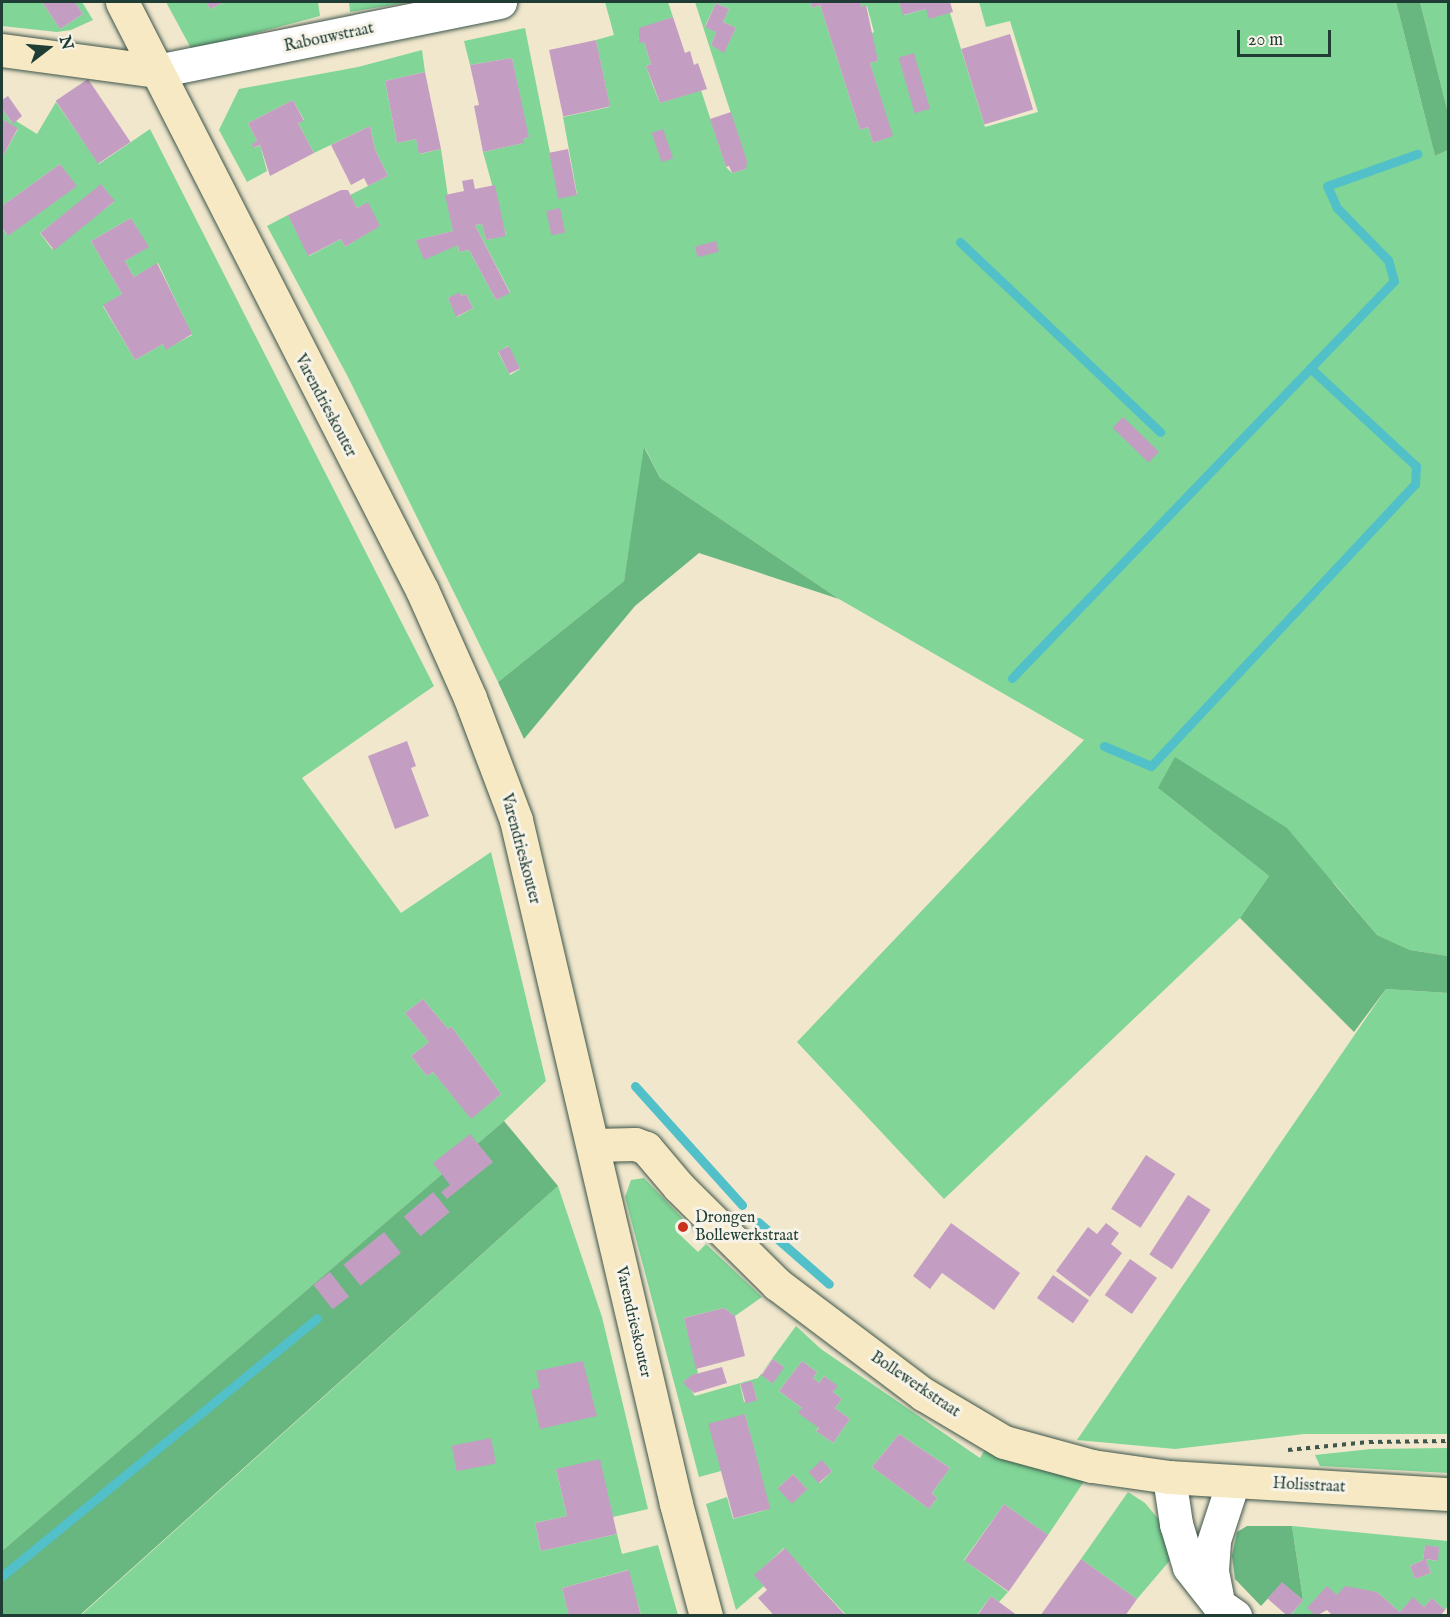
<!DOCTYPE html>
<style>
body{margin:0}
#map{position:relative;width:1450px;height:1617px;overflow:hidden;background:#f0e7cd;font-family:"IM FELL English",serif}
div>[style]{position:absolute}
[style*='--x']{left:calc(var(--x)*1px);top:calc(var(--y)*1px);width:calc(var(--w)*1px);rotate:calc(var(--a)*1deg)}
.green>*{inset:0;background:#80d597}
.forest>*{inset:0;background:#68b680}
.stream>*{height:9px;margin:-4.5px;padding:0 4.5px;transform-origin:4.5px;border-radius:4.5px;background:#52c0c9}
.building>*{inset:0;background:#c49ec2;transform-origin:0 0}
.path>*{height:4px;margin-top:-2px;transform-origin:0;background:repeating-linear-gradient(90deg,#3e564b 0 4.5px,transparent 0 9px)}
.roads{filter:drop-shadow(0 0 2px #3e564b) drop-shadow(0 0 2px #3e564b)}
.street>*{height:33px;margin:-16.5px;padding:0 16.5px;transform-origin:16.5px;border-radius:16.5px;background:#fff}
.secondary>*{height:33px;margin:-16.5px;padding:0 16.5px;transform-origin:16.5px;border-radius:16.5px;background:#f7e9c3}
.dots>*{width:16px;height:16px;translate:-50% -50%;box-sizing:border-box;border:3px solid #f7f3e8;border-radius:50%}
span{translate:-50% -50%;white-space:nowrap;text-align:center;line-height:1.15;-webkit-text-stroke:6px #f7f3e8;paint-order:stroke}
.street-label{font-size:16px;color:#1f3d34}
.poi-label{font-size:16px;color:#1f3d34}
.left{translate:0 -50%;text-align:left}
.frame{position:absolute;inset:0;border:3px solid #1f3d34;pointer-events:none}
.north{position:absolute;left:18px;top:18px;width:60px;height:60px;-webkit-text-stroke:4px #f7f3e8;paint-order:stroke;rotate:74deg;font-size:16px;font-weight:700;line-height:24px;text-align:center;color:#1f3d34}
.north::after{content:'';display:block;margin:auto;width:21px;height:27px;background:#1f3d34;clip-path:polygon(50% 0,100% 100%,50% 72%,0 100%)}
.scale{position:absolute;left:1237px;top:30px;width:94px;height:27px;box-sizing:border-box;border:3px solid #1f3d34;border-top:0;padding-left:8px;font-size:18px;line-height:21px;white-space:nowrap;color:#1f3d34;-webkit-text-stroke:4px #f7f3e8;paint-order:stroke}
</style>
<div id="map">
<div class="green">
<div style="clip-path:polygon(2px 2px,42px 2px,60px 29px,83px 14px,75px 2px,82px 2px,93px 20px,71px 30px,57px 32px,2px 26px)"></div>
<div style="clip-path:polygon(166px 2px,206px 2px,210px 9px,225px 2px,318px 2px,320px 16px,192px 50px)"></div>
<div style="clip-path:polygon(349px 2px,410px 2px,350px 12px)"></div>
<div style="clip-path:polygon(evenodd,605px 2px,668px 2px,673px 17px,639px 29px,642px 37px,638px 39px,644px 42px,651px 64px,646px 66px,653px 86px,660px 103px,701px 90px,726px 167px,732px 173px,746px 169px,746px 160px,695px 2px,810px 2px,812px 8px,820px 5px,860px 130px,868px 127px,873px 143px,892px 136px,870px 63px,878px 61px,870px 34px,874px 32px,867px 6px,862px 7px,860px 2px,899px 2px,904px 15px,926px 9px,950px 13px,985px 127px,1038px 112px,1010px 21px,986px 27px,979px 2px,1396px 2px,1435px 156px,1448px 150px,1448px 956px,1410px 950px,1377px 935px,1334px 883px,1158px 788px,1269px 876px,1240px 918px,944px 1199px,797px 1042px,1084px 740px,839px 599px,660px 478px,645px 448px,624px 581px,498px 682px,348px 377px,267px 226px,288px 215px,309px 256px,341px 239px,345px 247px,379px 226px,367px 203px,357px 208px,350px 195px,388px 176px,375px 149px,370px 126px,314px 153px,298px 123px,304px 120px,293px 100px,248px 123px,257px 141px,252px 145px,254px 148px,260px 145px,267px 171px,247px 182px,219px 130px,239px 89px,358px 67px,422px 50px,425px 72px,385px 81px,397px 143px,416px 139px,420px 154px,441px 149px,453px 231px,417px 240px,458px 245px,459px 252px,469px 250px,496px 300px,510px 292px,475px 225px,482px 224px,486px 240px,506px 235px,483px 152px,523px 143px,523px 139px,528px 137px,512px 58px,470px 65px,464px 41px,525px 28px,559px 198px,577px 194px,563px 117px,610px 107px,596px 40px,614px 35px,605px 2px,716px 3px,729px 9px,723px 22px,736px 28px,724px 52px,711px 45px,716px 32px,705px 26px,716px 3px,605px 2px,460px 293px,461px 296px,466px 294px,473px 308px,457px 317px,448px 298px,460px 293px,605px 2px,508px 346px,520px 369px,510px 375px,498px 352px,508px 346px)"></div>
<div style="clip-path:polygon(1420px 2px,1448px 2px,1448px 113px)"></div>
<div style="clip-path:polygon(evenodd,56px 102px,99px 164px,150px 129px,434px 686px,302px 778px,401px 913px,491px 852px,546px 1081px,504px 1121px,2px 1551px,2px 227px,7px 235px,76px 186px,60px 164px,2px 206px,2px 158px,18px 129px,2px 119px,2px 109px,12px 123px,16px 121px,37px 134px,56px 102px,102px 185px,114px 202px,52px 249px,40px 233px,102px 185px,56px 102px,131px 218px,148px 247px,125px 261px,134px 277px,158px 263px,192px 335px,166px 349px,163px 344px,135px 360px,103px 306px,122px 294px,91px 241px,131px 218px,56px 102px,423px 999px,448px 1029px,451px 1026px,501px 1094px,471px 1118px,433px 1072px,427px 1076px,411px 1056px,429px 1042px,405px 1013px,423px 999px)"></div>
<div style="clip-path:polygon(1386px 989px,1448px 993px,1448px 1434px,1304px 1434px,1175px 1449px,1077px 1440px)"></div>
<div style="clip-path:polygon(evenodd,644px 1178px,689px 1225px,679px 1234px,698px 1252px,706px 1244px,762px 1297px,735px 1316px,724px 1308px,684px 1318px,698px 1373px,684px 1381px,695px 1396px,758px 1378px,796px 1326px,821px 1349px,980px 1458px,987px 1446px,1085px 1480px,1048px 1535px,1004px 1504px,964px 1560px,1008px 1592px,999px 1602px,991px 1596px,977px 1615px,846px 1615px,784px 1548px,755px 1575px,764px 1586px,736px 1610px,706px 1504px,727px 1497px,733px 1519px,769px 1509px,745px 1414px,721px 1471px,699px 1477px,625px 1197px,631px 1180px,644px 1178px,773px 1359px,784px 1367px,772px 1383px,761px 1374px,773px 1359px,644px 1178px,802px 1361px,817px 1372px,813px 1378px,819px 1383px,824px 1376px,837px 1386px,833px 1392px,842px 1399px,835px 1408px,850px 1419px,833px 1443px,816px 1431px,822px 1423px,779px 1391px,802px 1361px,644px 1178px,752px 1382px,757px 1399px,744px 1402px,740px 1384px,752px 1382px,644px 1178px,899px 1434px,950px 1468px,932px 1493px,937px 1498px,929px 1509px,872px 1467px,899px 1434px,644px 1178px,822px 1461px,832px 1471px,820px 1483px,810px 1473px,822px 1461px,644px 1178px,793px 1474px,807px 1489px,793px 1502px,778px 1488px,793px 1474px)"></div>
<div style="clip-path:polygon(558px 1186px,602px 1317px,648px 1509px,613px 1517px,556px 1469px,567px 1516px,535px 1523px,541px 1551px,617px 1534px,622px 1554px,658px 1545px,678px 1615px,641px 1615px,628px 1570px,562px 1588px,569px 1615px,80px 1616px)"></div>
<div style="clip-path:polygon(1448px 1448px,1448px 1473px,1320px 1466px,1315px 1455px,1371px 1449px)"></div>
<div style="clip-path:polygon(1128px 1492px,1145px 1503px,1160px 1521px,1172px 1558px,1137px 1599px,1081px 1559px)"></div>
<div style="clip-path:polygon(evenodd,1292px 1526px,1448px 1541px,1448px 1606px,1445px 1610px,1432px 1598px,1424px 1607px,1413px 1598px,1400px 1612px,1377px 1592px,1348px 1589px,1316px 1615px,1290px 1616px,1303px 1600px,1292px 1526px,1425px 1546px,1439px 1547px,1437px 1561px,1426px 1559px,1431px 1573px,1415px 1579px,1410px 1566px,1423px 1560px,1425px 1546px)"></div>
</div>
<div class="forest">
<div style="clip-path:polygon(1396px 2px,1420px 2px,1448px 113px,1448px 150px,1435px 156px)"></div>
<div style="clip-path:polygon(644px 447px,660px 478px,839px 599px,699px 553px,635px 606px,524px 739px,498px 682px,624px 581px)"></div>
<div style="clip-path:polygon(1175px 757px,1287px 828px,1377px 935px,1410px 950px,1448px 956px,1448px 993px,1386px 989px,1354px 1032px,1240px 918px,1269px 876px,1158px 788px)"></div>
<div style="clip-path:polygon(504px 1121px,558px 1186px,80px 1615px,2px 1615px,2px 1551px)"></div>
<div style="clip-path:polygon(1247px 1526px,1292px 1526px,1303px 1600px,1282px 1583px,1261px 1606px,1235px 1579px,1232px 1556px,1237px 1532px)"></div>
</div>
<div class="stream">
<div style="--x:960;--y:242;--w:276;--a:43.5"></div>
<div style="--x:1012;--y:678;--w:551;--a:-46.1"></div>
<div style="--x:1394;--y:281;--w:22;--a:-106"></div>
<div style="--x:1388;--y:260;--w:73;--a:-134.4"></div>
<div style="--x:1337;--y:208;--w:24;--a:-114"></div>
<div style="--x:1327;--y:186;--w:96;--a:-19.6"></div>
<div style="--x:1104;--y:746;--w:51;--a:23.1"></div>
<div style="--x:1151;--y:766;--w:386;--a:-46.9"></div>
<div style="--x:1415;--y:484;--w:18;--a:-87"></div>
<div style="--x:1416;--y:466;--w:144;--a:-137.2"></div>
<div style="--x:635;--y:1086;--w:160;--a:48"></div>
<div style="--x:758;--y:1222;--w:94;--a:41.1"></div>
<div style="--x:2;--y:1576;--w:407;--a:-39.3"></div>
</div>
<div class="building">
<div style="clip-path:polygon(42px 2px,75px 2px,83px 14px,60px 29px)"></div>
<div style="clip-path:polygon(206px 2px,225px 2px,210px 9px)"></div>
<div style="clip-path:polygon(810px 2px,860px 2px,862px 7px,866px 5px,878px 61px,870px 63px,893px 136px,873px 143px,868px 127px,860px 130px,820px 5px,812px 8px)"></div>
<div style="clip-path:polygon(899px 2px,950px 2px,953px 12px,929px 19px,926px 9px,903px 15px)"></div>
<div style="clip-path:polygon(716px 3px,729px 9px,723px 22px,736px 28px,724px 53px,711px 45px,716px 32px,705px 27px)"></div>
<div style="clip-path:polygon(673px 17px,685px 53px,690px 51px,694px 65px,698px 63px,707px 89px,660px 103px,646px 66px,651px 64px,644px 42px,639px 43px,639px 28px)"></div>
<div style="left:1010px;top:34px;width:79px;height:51px;rotate:73deg"></div>
<div style="left:596px;top:40px;width:68px;height:48px;rotate:78deg"></div>
<div style="left:914px;top:53px;width:58px;height:16px;rotate:74deg"></div>
<div style="clip-path:polygon(512px 58px,529px 137px,523px 139px,524px 143px,483px 152px,474px 106px,479px 105px,470px 65px)"></div>
<div style="clip-path:polygon(425px 72px,441px 149px,419px 154px,416px 139px,397px 143px,385px 81px)"></div>
<div style="left:88px;top:79px;width:76px;height:39px;rotate:56deg"></div>
<div style="clip-path:polygon(8px 96px,22px 116px,13px 124px,2px 109px,2px 100px)"></div>
<div style="clip-path:polygon(293px 100px,304px 121px,298px 123px,314px 153px,270px 176px,260px 145px,253px 148px,252px 144px,257px 141px,248px 123px)"></div>
<div style="clip-path:polygon(731px 112px,747px 161px,746px 169px,732px 173px,729px 166px,726px 167px,710px 119px)"></div>
<div style="clip-path:polygon(2px 119px,18px 128px,2px 158px)"></div>
<div style="clip-path:polygon(370px 126px,375px 149px,388px 176px,368px 186px,364px 178px,351px 185px,331px 145px)"></div>
<div style="left:663px;top:129px;width:31px;height:12px;rotate:71deg"></div>
<div style="left:568px;top:149px;width:47px;height:19px;rotate:79deg"></div>
<div style="clip-path:polygon(60px 164px,77px 186px,8px 236px,2px 227px,2px 206px)"></div>
<div style="clip-path:polygon(473px 179px,475px 189px,495px 185px,506px 236px,486px 240px,482px 224px,475px 225px,510px 293px,496px 300px,469px 250px,459px 252px,458px 245px,424px 260px,416px 240px,453px 231px,445px 195px,464px 191px,462px 181px)"></div>
<div style="left:101px;top:184px;width:22px;height:78px;rotate:51deg"></div>
<div style="clip-path:polygon(341px 190px,348px 190px,357px 208px,368px 202px,380px 226px,345px 247px,341px 239px,308px 256px,288px 215px)"></div>
<div style="left:560px;top:208px;width:25px;height:14px;rotate:78deg"></div>
<div style="clip-path:polygon(131px 218px,149px 247px,125px 261px,134px 277px,157px 263px,192px 334px,166px 350px,163px 344px,135px 360px,103px 305px,122px 294px,91px 241px)"></div>
<div style="left:716px;top:241px;width:11px;height:22px;rotate:75deg"></div>
<div style="clip-path:polygon(460px 292px,461px 296px,466px 294px,473px 308px,456px 317px,448px 298px)"></div>
<div style="left:509px;top:346px;width:25px;height:12px;rotate:64deg"></div>
<div style="left:1123px;top:417px;width:50px;height:15px;rotate:44deg"></div>
<div style="clip-path:polygon(407px 741px,416px 766px,411px 768px,429px 816px,395px 829px,368px 756px)"></div>
<div style="clip-path:polygon(423px 999px,448px 1029px,451px 1026px,501px 1094px,471px 1119px,433px 1072px,427px 1076px,411px 1056px,429px 1042px,405px 1013px)"></div>
<div style="clip-path:polygon(470px 1134px,493px 1162px,447px 1199px,441px 1192px,450px 1185px,433px 1163px)"></div>
<div style="left:1146px;top:1155px;width:35px;height:64px;rotate:33deg"></div>
<div style="left:433px;top:1192px;width:26px;height:38px;rotate:50deg"></div>
<div style="left:1188px;top:1195px;width:27px;height:71px;rotate:33deg"></div>
<div style="clip-path:polygon(951px 1223px,1020px 1273px,994px 1310px,942px 1273px,930px 1289px,913px 1276px)"></div>
<div style="clip-path:polygon(1106px 1223px,1119px 1233px,1111px 1244px,1122px 1253px,1090px 1297px,1056px 1271px,1088px 1227px,1097px 1234px)"></div>
<div style="left:384px;top:1232px;width:27px;height:52px;rotate:51deg"></div>
<div style="left:1130px;top:1259px;width:33px;height:44px;rotate:35deg"></div>
<div style="left:330px;top:1272px;width:31px;height:21px;rotate:52deg"></div>
<div style="left:1053px;top:1275px;width:44px;height:28px;rotate:35deg"></div>
<div style="clip-path:polygon(724px 1308px,735px 1316px,745px 1356px,696px 1369px,684px 1318px)"></div>
<div style="left:773px;top:1359px;width:14px;height:20px;rotate:36deg"></div>
<div style="clip-path:polygon(583px 1361px,597px 1416px,540px 1429px,531px 1390px,540px 1388px,536px 1371px)"></div>
<div style="clip-path:polygon(802px 1361px,817px 1372px,813px 1378px,819px 1383px,824px 1376px,838px 1386px,833px 1392px,842px 1399px,835px 1408px,850px 1419px,833px 1443px,816px 1431px,819px 1428px,798px 1413px,802px 1408px,779px 1391px)"></div>
<div style="clip-path:polygon(722px 1367px,727px 1383px,694px 1393px,685px 1385px,684px 1381px,692px 1375px)"></div>
<div style="left:752px;top:1381px;width:20px;height:12px;rotate:75deg"></div>
<div style="left:745px;top:1414px;width:98px;height:38px;rotate:75deg"></div>
<div style="clip-path:polygon(899px 1434px,950px 1468px,932px 1493px,937px 1498px,929px 1509px,872px 1467px)"></div>
<div style="left:491px;top:1438px;width:26px;height:40px;rotate:79deg"></div>
<div style="clip-path:polygon(600px 1459px,617px 1534px,541px 1551px,535px 1523px,567px 1516px,556px 1469px)"></div>
<div style="left:822px;top:1460px;width:15px;height:18px;rotate:48deg"></div>
<div style="left:793px;top:1474px;width:21px;height:21px;rotate:47deg"></div>
<div style="left:1004px;top:1504px;width:54px;height:69px;rotate:35deg"></div>
<div style="clip-path:polygon(1425px 1545px,1439px 1547px,1438px 1561px,1426px 1559px,1431px 1573px,1415px 1579px,1410px 1566px,1423px 1560px)"></div>
<div style="clip-path:polygon(785px 1548px,815px 1582px,846px 1616px,774px 1616px,770px 1611px,758px 1598px,767px 1590px,754px 1575px)"></div>
<div style="clip-path:polygon(1081px 1559px,1137px 1599px,1125px 1616px,1040px 1616px)"></div>
<div style="clip-path:polygon(629px 1570px,641px 1616px,569px 1616px,562px 1588px)"></div>
<div style="left:1282px;top:1582px;width:28px;height:22px;rotate:41deg"></div>
<div style="clip-path:polygon(1327px 1586px,1337px 1595px,1345px 1586px,1377px 1592px,1400px 1612px,1413px 1597px,1424px 1607px,1432px 1598px,1445px 1610px,1440px 1616px,1333px 1616px,1327px 1610px,1316px 1616px,1307px 1608px)"></div>
<div style="clip-path:polygon(991px 1596px,999px 1602px,1018px 1616px,977px 1616px)"></div>
</div>
<div class="path">
<div style="--x:1288;--y:1450;--w:81;--a:-5.6"></div>
<div style="--x:1369;--y:1442;--w:79;--a:-0.7"></div>
</div>
<div class="roads">
<div class="street">
<div style="--x:157;--y:71;--w:350;--a:-11.4"></div>
<div style="--x:1169;--y:1477;--w:48;--a:81.5"></div>
<div style="--x:1176;--y:1524;--w:45;--a:73.2"></div>
<div style="--x:1189;--y:1567;--w:47;--a:51.9"></div>
<div style="--x:1218;--y:1604;--w:21;--a:35"></div>
<div style="--x:1218;--y:1602;--w:33;--a:-101"></div>
<div style="--x:1212;--y:1570;--w:30;--a:-86"></div>
<div style="--x:1214;--y:1540;--w:61;--a:-71.9"></div>
</div>
<div class="secondary">
<div style="--x:122;--y:2;--w:660;--a:62.97"></div>
<div style="--x:422;--y:590;--w:118;--a:66"></div>
<div style="--x:470;--y:698;--w:130;--a:69.3"></div>
<div style="--x:516;--y:820;--w:702;--a:76.83"></div>
<div style="--x:676;--y:1504;--w:116;--a:75"></div>
<div style="--x:2;--y:50;--w:156;--a:7.7"></div>
<div style="--x:593;--y:1145;--w:42;--a:-1.4"></div>
<div style="--x:635;--y:1144;--w:12;--a:20"></div>
<div style="--x:646;--y:1148;--w:51;--a:49.8"></div>
<div style="--x:679;--y:1187;--w:138;--a:44.7"></div>
<div style="--x:777;--y:1284;--w:183;--a:37"></div>
<div style="--x:923;--y:1394;--w:94;--a:30.7"></div>
<div style="--x:1004;--y:1442;--w:91;--a:15.3"></div>
<div style="--x:1092;--y:1466;--w:78;--a:8.1"></div>
<div style="--x:1169;--y:1477;--w:280;--a:3.5"></div>
</div>
</div>
<div class="dots">
<div style="left:683px;top:1227px;background:#c8321e"></div>
</div>
<div class="street-label">
<span style="left:329px;top:38px;rotate:-12deg">Rabouwstraat</span>
<span style="left:325px;top:406px;rotate:62deg">Varendrieskouter</span>
<span style="left:520px;top:849px;rotate:75deg">Varendrieskouter</span>
<span style="left:633px;top:1322px;rotate:77deg">Varendrieskouter</span>
<span style="left:915px;top:1385px;rotate:34deg">Bollewerkstraat</span>
<span style="left:1309px;top:1486px;rotate:3deg">Holisstraat</span>
</div>
<div class="poi-label">
<span class="left" style="left:695px;top:1227px">Drongen<br>Bollewerkstraat</span>
</div>
<div class="frame"></div>
<div class="north">N</div>
<div class="scale">20 m</div>
</div>
